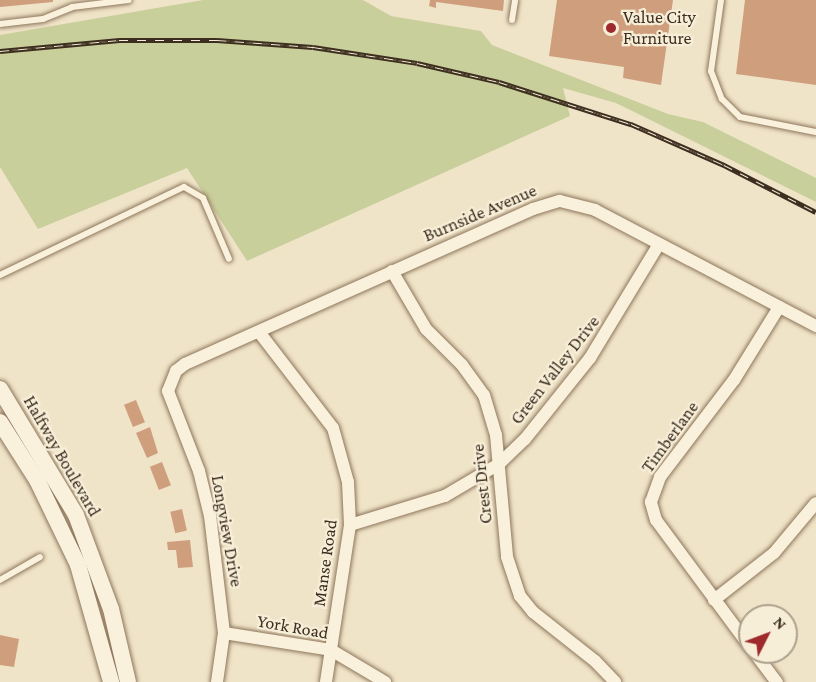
<!DOCTYPE html>
<style>
body{margin:0}
#map{position:relative;width:816px;height:682px;overflow:hidden;background:#f0e4c8;font-family:"Crimson Pro",serif}
div>[style]{position:absolute}
[style*='--x']{left:calc(var(--x)*1px);top:calc(var(--y)*1px);width:calc(var(--w)*1px);rotate:calc(var(--a)*1deg)}
.green>*{inset:0;background:#c9cf9b}
.building>*{inset:0;background:#cf9f7d;transform-origin:0 0}
.roads{filter:drop-shadow(0 0 2px #8d765c) drop-shadow(0 0 2px #8d765c)}
.lane>*{height:6px;margin:-3px;padding:0 3px;transform-origin:3px;border-radius:3px;background:#faf1dc}
.street>*{height:12px;margin:-6px;padding:0 6px;transform-origin:6px;border-radius:6px;background:#faf1dc}
.secondary>*{height:16px;margin:-8px;padding:0 8px;transform-origin:8px;border-radius:8px;background:#faf1dc}
.rail>*{height:5px;margin-top:-2.5px;transform-origin:0;background:repeating-linear-gradient(90deg,#f7eed8 0 9px,#3d2e20 0 18px);box-sizing:border-box;border-block:2px solid #3d2e20}
.dots>*{width:16px;height:16px;translate:-50% -50%;box-sizing:border-box;border:3px solid #f7eed8;border-radius:50%}
span{translate:-50% -50%;white-space:nowrap;text-align:center;line-height:1.15;-webkit-text-stroke:4.5px #f7eed8;paint-order:stroke}
.poi-label{font-size:18px;color:#3d2e20}
.left{translate:0 -50%;text-align:left}
.street-label{font-size:18px;color:#3d2e20}
.north{position:absolute;left:738px;top:604px;width:60px;height:60px;box-sizing:border-box;background:#f7eed8;border:2px solid #ada18e;border-radius:50%;rotate:48deg;font-size:16px;font-weight:700;line-height:24px;text-align:center;color:#3d2e20}
.north::after{content:'';display:block;margin:auto;width:21px;height:27px;background:#9e2a2b;clip-path:polygon(50% 0,100% 100%,50% 72%,0 100%)}
</style>
<div id="map">
<div class="green">
<div style="clip-path:polygon(203px 0,363px 0,391px 16px,481px 31px,492px 45px,668px 114px,703px 122px,816px 178px,816px 202px,616px 103px,563px 88px,570px 116px,247px 261px,187px 168px,38px 229px,0 167px,0 35px)"></div>
</div>
<div class="building">
<div style="clip-path:polygon(0 0,53px 0,53px 2px,0 7px)"></div>
<div style="clip-path:polygon(430px 0,504px 0,503px 11px,436px 2px,436px 8px,429px 6px)"></div>
<div style="clip-path:polygon(557px 0,673px 0,661px 85px,623px 78px,624px 67px,549px 56px)"></div>
<div style="clip-path:polygon(745px 0,816px 0,816px 85px,736px 74px)"></div>
<div style="left:136px;top:400px;width:24px;height:13px;rotate:68deg"></div>
<div style="clip-path:polygon(150px 427px,158px 453px,147px 458px,136px 433px)"></div>
<div style="left:162px;top:462px;width:25px;height:13px;rotate:69deg"></div>
<div style="left:182px;top:509px;width:22px;height:12px;rotate:77deg"></div>
<div style="clip-path:polygon(190px 540px,193px 567px,178px 568px,176px 550px,168px 550px,167px 542px)"></div>
<div style="clip-path:polygon(0 635px,19px 639px,14px 667px,0 665px)"></div>
</div>
<div class="roads">
<div class="lane">
<div style="--x:721;--y:0;--w:72;--a:98"></div>
<div style="--x:711;--y:71;--w:30;--a:69"></div>
<div style="--x:722;--y:99;--w:25;--a:45"></div>
<div style="--x:740;--y:117;--w:77;--a:11.2"></div>
<div style="--x:512;--y:20;--w:20;--a:-81"></div>
<div style="--x:0;--y:24;--w:43;--a:-6.6"></div>
<div style="--x:43;--y:19;--w:31;--a:-22"></div>
<div style="--x:72;--y:7;--w:57;--a:-7"></div>
<div style="--x:0;--y:275;--w:204;--a:-25.6"></div>
<div style="--x:184;--y:187;--w:22;--a:30"></div>
<div style="--x:203;--y:198;--w:66;--a:66.9"></div>
<div style="--x:0;--y:580;--w:46;--a:-29.9"></div>
</div>
<div class="street">
<div style="--x:392;--y:271;--w:67;--a:59.6"></div>
<div style="--x:426;--y:329;--w:51;--a:45"></div>
<div style="--x:462;--y:365;--w:37;--a:54"></div>
<div style="--x:484;--y:395;--w:42;--a:73.3"></div>
<div style="--x:496;--y:435;--w:122;--a:84.8"></div>
<div style="--x:507;--y:557;--w:41;--a:71.6"></div>
<div style="--x:520;--y:596;--w:21;--a:51"></div>
<div style="--x:533;--y:612;--w:79;--a:38.3"></div>
<div style="--x:595;--y:661;--w:29;--a:46"></div>
<div style="--x:259;--y:332;--w:121;--a:52.4"></div>
<div style="--x:333;--y:428;--w:56;--a:74.5"></div>
<div style="--x:348;--y:482;--w:43;--a:87.3"></div>
<div style="--x:350;--y:525;--w:159;--a:98.7"></div>
<div style="--x:350;--y:525;--w:99;--a:-17"></div>
<div style="--x:445;--y:496;--w:63;--a:-30.7"></div>
<div style="--x:499;--y:464;--w:36;--a:-44"></div>
<div style="--x:525;--y:439;--w:104;--a:-51.3"></div>
<div style="--x:590;--y:358;--w:133;--a:-58.8"></div>
<div style="--x:714;--y:600;--w:76;--a:-38.1"></div>
<div style="--x:774;--y:553;--w:65;--a:-50"></div>
<div style="--x:224;--y:633;--w:108;--a:9"></div>
<div style="--x:331;--y:650;--w:63;--a:30.7"></div>
<div style="--x:750;--y:647;--w:158;--a:-126.5"></div>
<div style="--x:656;--y:520;--w:19;--a:-106"></div>
<div style="--x:651;--y:502;--w:27;--a:-70"></div>
<div style="--x:660;--y:477;--w:122;--a:-52.7"></div>
<div style="--x:734;--y:380;--w:86;--a:-58.3"></div>
<div style="--x:754;--y:652;--w:38;--a:53"></div>
<div style="--x:217;--y:682;--w:49;--a:-81.9"></div>
<div style="--x:224;--y:633;--w:118;--a:-96.8"></div>
<div style="--x:210;--y:516;--w:46;--a:-103.7"></div>
<div style="--x:199;--y:471;--w:86;--a:-111.2"></div>
<div style="--x:168;--y:391;--w:22;--a:-68"></div>
<div style="--x:176;--y:371;--w:11;--a:-38"></div>
<div style="--x:185;--y:364;--w:381;--a:-24"></div>
<div style="--x:533;--y:209;--w:28;--a:-17"></div>
<div style="--x:560;--y:201;--w:36;--a:14"></div>
<div style="--x:595;--y:210;--w:250;--a:27.7"></div>
</div>
<div class="secondary">
<div style="--x:0;--y:389;--w:147;--a:58.9"></div>
<div style="--x:76;--y:515;--w:100;--a:69.6"></div>
<div style="--x:111;--y:609;--w:75;--a:76.9"></div>
<div style="--x:0;--y:422;--w:69;--a:57.5"></div>
<div style="--x:37;--y:480;--w:94;--a:64.2"></div>
<div style="--x:78;--y:565;--w:122;--a:74.2"></div>
</div>
</div>
<div class="rail">
<div style="--x:0;--y:51;--w:120;--a:-5.3"></div>
<div style="--x:119;--y:40;--w:98;--a:0"></div>
<div style="--x:217;--y:40;--w:96;--a:4.2"></div>
<div style="--x:313;--y:47;--w:105;--a:8.7"></div>
<div style="--x:417;--y:63;--w:84;--a:13"></div>
<div style="--x:499;--y:82;--w:139;--a:17.7"></div>
<div style="--x:631;--y:124;--w:102;--a:23.8"></div>
<div style="--x:724;--y:165;--w:103;--a:27.1"></div>
</div>
<div class="dots">
<div style="left:611px;top:28px;background:#9e2a2b"></div>
</div>
<div class="poi-label">
<span class="left" style="left:623px;top:28px">Value City<br>Furniture</span>
</div>
<div class="street-label">
<span style="left:480px;top:213px;rotate:-23deg">Burnside Avenue</span>
<span style="left:555px;top:370px;rotate:-52deg">Green Valley Drive</span>
<span style="left:670px;top:437px;rotate:-54deg">Timberlane</span>
<span style="left:62px;top:456px;rotate:60deg">Halfway Boulevard</span>
<span style="left:482px;top:484px;rotate:-96deg">Crest Drive</span>
<span style="left:227px;top:531px;rotate:80deg">Longview Drive</span>
<span style="left:325px;top:563px;rotate:-82deg">Manse Road</span>
<span style="left:293px;top:627px;rotate:10deg">York Road</span>
</div>
<div class="north">N</div>
</div>
